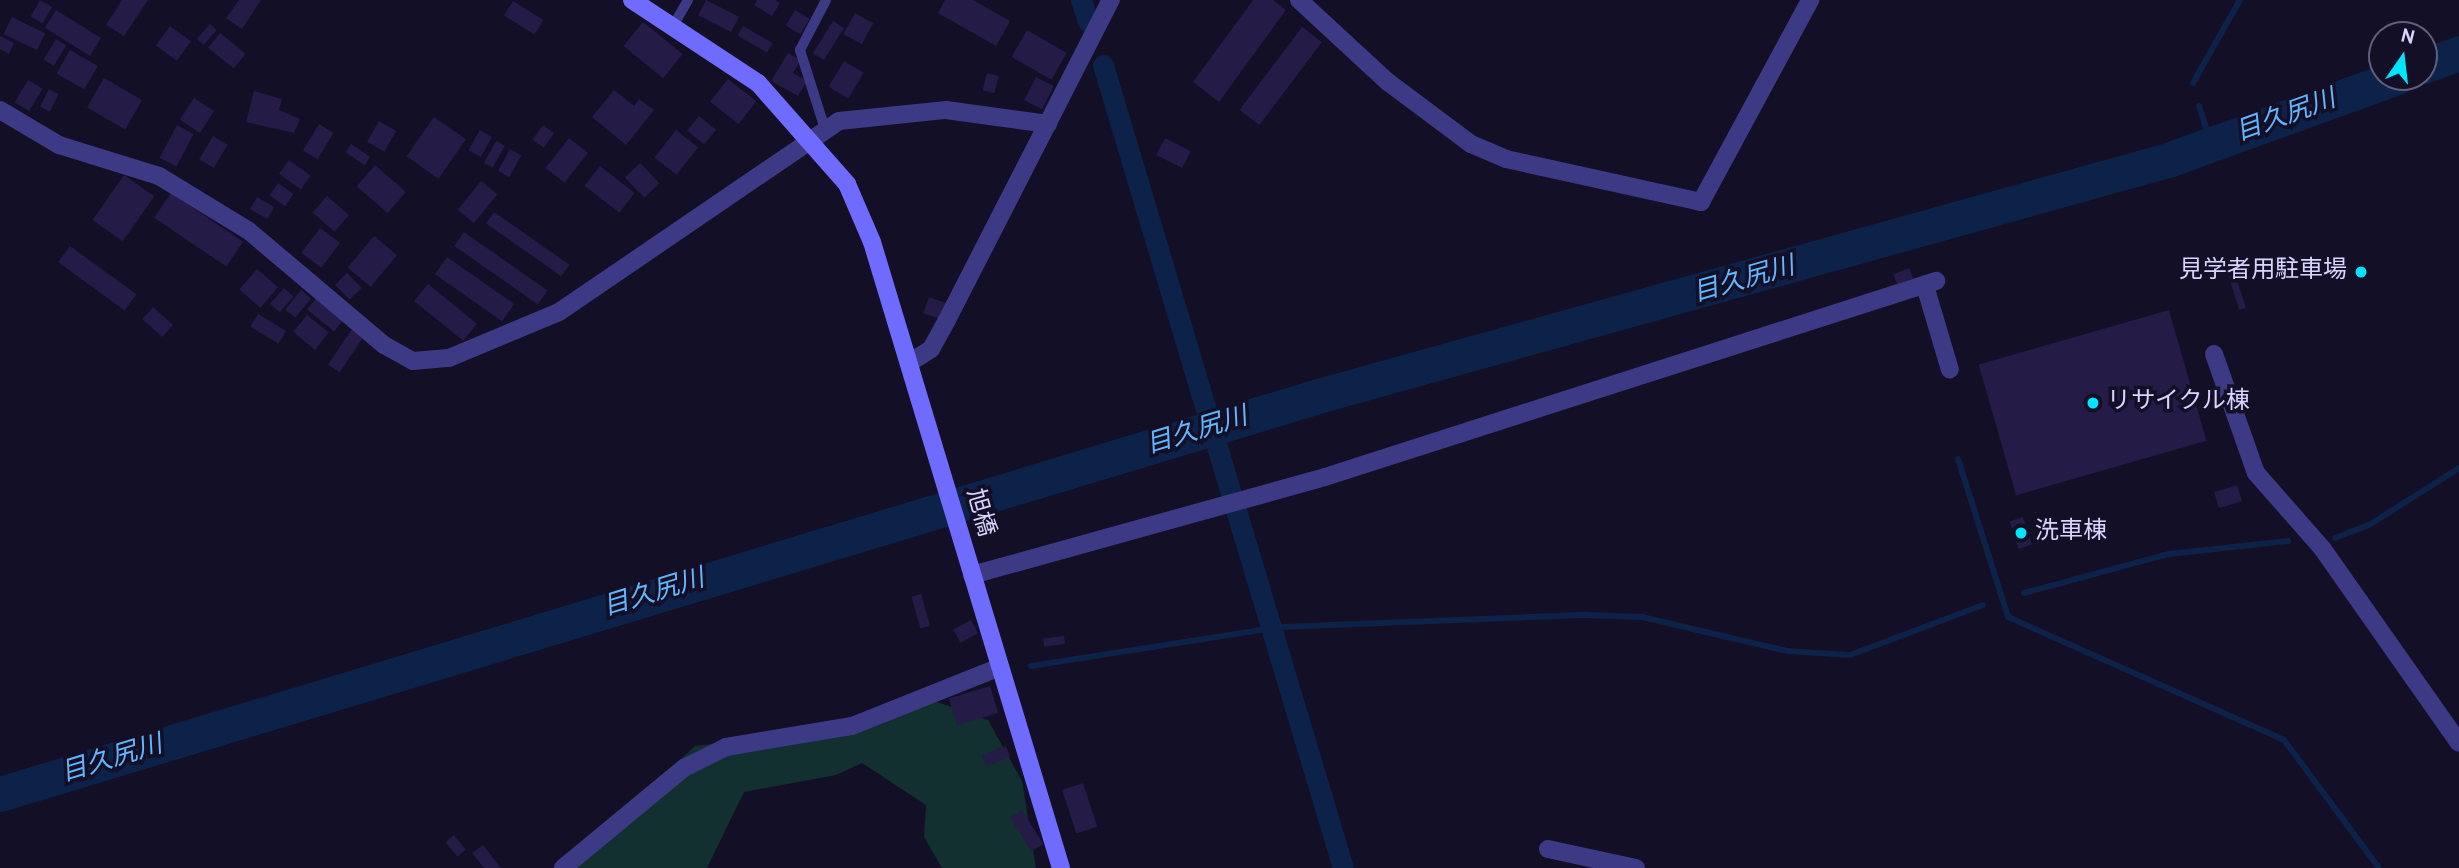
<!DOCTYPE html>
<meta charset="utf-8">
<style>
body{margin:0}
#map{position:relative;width:2459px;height:868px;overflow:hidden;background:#130f26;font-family:Overpass,"Noto Sans JP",sans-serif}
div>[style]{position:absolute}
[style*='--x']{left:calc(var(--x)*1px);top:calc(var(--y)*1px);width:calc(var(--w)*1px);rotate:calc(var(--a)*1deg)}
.green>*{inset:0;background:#12302f}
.stream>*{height:6px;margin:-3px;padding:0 3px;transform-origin:3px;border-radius:3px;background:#0c2248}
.canal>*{height:21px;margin:-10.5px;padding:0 10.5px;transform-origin:10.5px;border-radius:10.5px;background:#0c2248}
.river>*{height:35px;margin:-17.5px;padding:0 17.5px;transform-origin:17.5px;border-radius:17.5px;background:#0c2248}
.building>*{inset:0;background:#241b47;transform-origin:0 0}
.lane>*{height:10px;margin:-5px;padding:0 5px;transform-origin:5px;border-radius:5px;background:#3d3a85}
.street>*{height:18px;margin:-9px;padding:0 9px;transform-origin:9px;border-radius:9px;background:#3d3a85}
.secondary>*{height:18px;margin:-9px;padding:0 9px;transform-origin:9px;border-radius:9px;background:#6f6bff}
.dots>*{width:19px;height:19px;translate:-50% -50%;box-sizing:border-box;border:4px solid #130f26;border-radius:50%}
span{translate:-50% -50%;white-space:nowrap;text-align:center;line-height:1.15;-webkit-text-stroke:7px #130f26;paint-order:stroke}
.poi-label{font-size:24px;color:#d9d4ff}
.right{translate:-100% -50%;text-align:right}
.left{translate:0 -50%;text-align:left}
.street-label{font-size:24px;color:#d9d4ff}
.water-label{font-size:26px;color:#62b6ff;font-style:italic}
.north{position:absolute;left:2368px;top:21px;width:70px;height:70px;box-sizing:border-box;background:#130f26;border:2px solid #625e7d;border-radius:50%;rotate:14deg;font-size:19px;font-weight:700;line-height:28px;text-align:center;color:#d9d4ff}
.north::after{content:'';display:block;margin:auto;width:24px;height:32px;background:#00e5ff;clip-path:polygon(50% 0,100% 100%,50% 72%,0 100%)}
</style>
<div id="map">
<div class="green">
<div style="clip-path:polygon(937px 702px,988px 720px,1022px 781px,1036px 868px,942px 868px,924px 837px,926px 805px,862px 763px,836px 775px,744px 792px,707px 868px,561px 868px,695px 746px,816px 731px)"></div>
</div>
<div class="stream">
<div style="--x:2193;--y:83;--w:95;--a:-60.5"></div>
<div style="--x:2199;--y:106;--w:40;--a:72"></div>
<div style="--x:1958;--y:459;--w:166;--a:72.4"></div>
<div style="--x:2008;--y:617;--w:302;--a:24"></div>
<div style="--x:2284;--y:740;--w:159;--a:53.4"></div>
<div style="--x:2335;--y:538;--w:36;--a:-21"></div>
<div style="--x:2369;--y:525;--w:107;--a:-32.3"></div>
<div style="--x:2024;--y:593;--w:150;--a:-15.1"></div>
<div style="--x:2169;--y:554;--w:120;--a:-6.2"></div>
<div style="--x:1031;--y:666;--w:253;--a:-8.9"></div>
<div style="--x:1281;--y:627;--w:305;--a:-2.3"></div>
<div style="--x:1586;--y:615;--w:56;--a:2"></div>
<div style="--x:1642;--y:617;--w:149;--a:13.2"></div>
<div style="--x:1787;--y:651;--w:63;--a:3.6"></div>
<div style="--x:1850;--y:655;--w:142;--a:-20.6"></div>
</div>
<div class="canal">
<div style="--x:1081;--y:0;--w:23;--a:72"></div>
<div style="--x:1103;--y:65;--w:838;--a:73.36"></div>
</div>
<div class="river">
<div style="--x:2424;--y:66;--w:37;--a:-20"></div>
<div style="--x:0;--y:794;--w:1377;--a:-16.8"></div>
<div style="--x:1318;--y:396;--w:882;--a:-15.52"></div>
<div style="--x:2168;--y:160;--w:244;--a:-19.9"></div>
</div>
<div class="building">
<div style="left:40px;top:0;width:14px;height:19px;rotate:30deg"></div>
<div style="clip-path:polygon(122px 0,148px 0,124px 36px,106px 25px)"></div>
<div style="clip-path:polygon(239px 0,261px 0,242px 29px,226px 18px)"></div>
<div style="left:706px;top:0;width:37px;height:17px;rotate:27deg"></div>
<div style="clip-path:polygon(757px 0,775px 0,780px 3px,772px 16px,754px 5px)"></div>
<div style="clip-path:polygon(945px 0,973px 0,1010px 21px,996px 46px,938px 13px)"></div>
<div style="clip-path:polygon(1253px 0,1273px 0,1286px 10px,1219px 102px,1193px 82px)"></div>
<div style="left:513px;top:1px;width:36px;height:17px;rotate:32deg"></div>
<div style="left:56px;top:10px;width:53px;height:21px;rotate:32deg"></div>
<div style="left:795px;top:10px;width:17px;height:18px;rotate:31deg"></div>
<div style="left:855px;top:13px;width:21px;height:24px;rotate:29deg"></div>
<div style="left:12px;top:17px;width:37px;height:19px;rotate:26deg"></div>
<div style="left:833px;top:21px;width:13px;height:38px;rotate:32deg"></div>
<div style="left:643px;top:22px;width:51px;height:31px;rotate:39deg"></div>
<div style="left:210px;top:24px;width:9px;height:20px;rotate:41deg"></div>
<div style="left:170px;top:26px;width:26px;height:24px;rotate:36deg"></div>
<div style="left:743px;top:26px;width:34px;height:11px;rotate:30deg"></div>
<div style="left:1302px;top:27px;width:25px;height:104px;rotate:37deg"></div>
<div style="left:1027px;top:30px;width:46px;height:31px;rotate:30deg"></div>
<div style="left:220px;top:33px;width:33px;height:19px;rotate:39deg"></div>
<div style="clip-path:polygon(0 36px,14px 43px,9px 54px,0 49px)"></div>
<div style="left:56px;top:39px;width:12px;height:24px;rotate:31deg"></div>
<div style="left:70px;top:50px;width:32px;height:27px;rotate:30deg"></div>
<div style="clip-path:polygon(788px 53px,801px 60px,793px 73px,807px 81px,798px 96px,771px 81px)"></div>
<div style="left:844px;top:61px;width:23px;height:30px;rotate:31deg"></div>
<div style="left:987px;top:73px;width:12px;height:18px;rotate:14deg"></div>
<div style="left:1036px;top:77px;width:20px;height:26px;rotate:27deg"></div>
<div style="left:104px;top:78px;width:44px;height:34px;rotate:30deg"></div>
<div style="left:728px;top:79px;width:36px;height:29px;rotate:38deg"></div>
<div style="left:28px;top:80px;width:17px;height:26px;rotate:31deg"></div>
<div style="left:49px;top:89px;width:11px;height:20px;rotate:27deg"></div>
<div style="clip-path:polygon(614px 90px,634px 106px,639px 99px,654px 110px,626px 145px,592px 117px)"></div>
<div style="clip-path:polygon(254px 91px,282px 99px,279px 110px,300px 119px,294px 133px,246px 122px)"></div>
<div style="left:194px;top:98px;width:24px;height:26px;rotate:33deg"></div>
<div style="left:699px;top:116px;width:22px;height:19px;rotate:39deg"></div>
<div style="left:434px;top:117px;width:39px;height:48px;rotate:35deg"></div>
<div style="left:379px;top:121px;width:20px;height:24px;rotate:30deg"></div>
<div style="left:319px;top:124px;width:17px;height:31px;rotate:31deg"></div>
<div style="left:177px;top:125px;width:19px;height:37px;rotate:28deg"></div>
<div style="left:543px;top:125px;width:14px;height:18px;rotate:36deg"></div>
<div style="left:480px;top:130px;width:14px;height:23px;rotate:30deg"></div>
<div style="left:676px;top:130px;width:28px;height:35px;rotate:38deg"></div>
<div style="left:213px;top:136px;width:17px;height:27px;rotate:31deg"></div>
<div style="left:569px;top:138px;width:24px;height:38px;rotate:38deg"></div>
<div style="left:1165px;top:138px;width:29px;height:19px;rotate:27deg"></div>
<div style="left:496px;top:141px;width:10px;height:25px;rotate:29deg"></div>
<div style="left:351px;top:144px;width:23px;height:10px;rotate:34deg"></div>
<div style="left:510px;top:149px;width:13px;height:25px;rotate:29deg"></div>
<div style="left:289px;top:160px;width:27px;height:17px;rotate:36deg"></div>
<div style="left:640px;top:163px;width:28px;height:21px;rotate:46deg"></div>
<div style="left:375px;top:165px;width:41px;height:28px;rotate:41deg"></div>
<div style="left:600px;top:166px;width:44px;height:25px;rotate:38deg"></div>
<div style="left:124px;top:175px;width:37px;height:55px;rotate:35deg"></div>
<div style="left:481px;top:181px;width:21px;height:37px;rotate:39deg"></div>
<div style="left:278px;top:183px;width:19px;height:15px;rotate:35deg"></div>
<div style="left:171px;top:193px;width:87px;height:30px;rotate:34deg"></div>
<div style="left:327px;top:196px;width:29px;height:22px;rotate:41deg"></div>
<div style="left:257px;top:197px;width:20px;height:14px;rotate:30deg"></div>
<div style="left:494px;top:212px;width:92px;height:14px;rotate:35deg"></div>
<div style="left:320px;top:228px;width:25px;height:31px;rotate:37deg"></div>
<div style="left:464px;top:232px;width:102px;height:17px;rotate:35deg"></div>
<div style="left:374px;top:236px;width:30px;height:41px;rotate:40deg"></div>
<div style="left:70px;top:246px;width:82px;height:20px;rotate:36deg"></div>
<div style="left:447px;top:257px;width:82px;height:21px;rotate:35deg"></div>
<div style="left:1909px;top:268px;width:11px;height:17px;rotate:68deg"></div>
<div style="left:2233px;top:268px;width:42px;height:7px;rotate:72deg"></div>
<div style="left:257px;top:269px;width:28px;height:27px;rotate:41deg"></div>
<div style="left:347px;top:273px;width:21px;height:17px;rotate:45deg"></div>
<div style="left:428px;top:284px;width:63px;height:22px;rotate:39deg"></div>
<div style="left:284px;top:288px;width:13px;height:21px;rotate:42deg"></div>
<div style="left:301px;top:290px;width:13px;height:25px;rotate:39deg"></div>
<div style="left:317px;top:297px;width:35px;height:16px;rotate:39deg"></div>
<div style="left:929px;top:297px;width:20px;height:17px;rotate:20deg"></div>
<div style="left:153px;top:307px;width:27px;height:16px;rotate:42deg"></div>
<div style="left:2169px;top:310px;width:136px;height:198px;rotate:74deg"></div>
<div style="left:258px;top:314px;width:33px;height:15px;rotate:31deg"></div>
<div style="left:307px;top:315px;width:28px;height:22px;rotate:39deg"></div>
<div style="left:352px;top:329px;width:14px;height:43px;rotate:34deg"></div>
<div style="left:2237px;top:485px;width:17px;height:24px;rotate:73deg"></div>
<div style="left:2023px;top:517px;width:29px;height:14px;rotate:72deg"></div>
<div style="left:2085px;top:521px;width:9px;height:35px;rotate:77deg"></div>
<div style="left:921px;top:594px;width:33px;height:10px;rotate:74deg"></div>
<div style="left:971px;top:620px;width:15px;height:20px;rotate:62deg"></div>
<div style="left:1064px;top:636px;width:8px;height:21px;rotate:83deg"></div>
<div style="left:990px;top:686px;width:28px;height:43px;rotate:73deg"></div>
<div style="left:1006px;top:746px;width:12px;height:26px;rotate:70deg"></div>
<div style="left:1083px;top:783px;width:46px;height:22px;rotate:72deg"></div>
<div style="left:1022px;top:810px;width:40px;height:14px;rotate:58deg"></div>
<div style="left:454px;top:835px;width:19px;height:11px;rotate:51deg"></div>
<div style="clip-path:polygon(483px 845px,501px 868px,484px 868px,472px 853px)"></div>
</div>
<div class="lane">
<div style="--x:673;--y:26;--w:30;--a:-60"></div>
<div style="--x:825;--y:129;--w:83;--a:-107.6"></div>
<div style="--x:800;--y:50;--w:56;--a:-62.5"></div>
</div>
<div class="street">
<div style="--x:1299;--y:0;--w:121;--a:42.7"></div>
<div style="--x:1388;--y:82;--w:104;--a:36.8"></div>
<div style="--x:1471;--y:144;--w:38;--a:23"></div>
<div style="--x:1506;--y:159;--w:200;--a:12.4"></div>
<div style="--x:1701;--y:202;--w:230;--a:-61.6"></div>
<div style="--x:0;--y:110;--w:69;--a:30.7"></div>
<div style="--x:59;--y:145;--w:105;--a:17.2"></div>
<div style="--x:159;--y:176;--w:105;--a:31.4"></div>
<div style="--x:249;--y:231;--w:177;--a:40.2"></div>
<div style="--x:384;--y:345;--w:33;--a:29"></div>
<div style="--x:413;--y:361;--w:36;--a:-5"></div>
<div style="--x:449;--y:358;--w:119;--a:-22.7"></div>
<div style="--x:559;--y:312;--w:339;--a:-34.3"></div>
<div style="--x:839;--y:121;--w:108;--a:-5.9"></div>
<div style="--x:946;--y:110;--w:103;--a:7.8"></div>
<div style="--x:1926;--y:289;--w:84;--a:73.5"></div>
<div style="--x:2214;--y:354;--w:126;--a:70.6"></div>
<div style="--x:2256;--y:473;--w:100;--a:48.7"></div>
<div style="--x:2322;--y:548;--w:238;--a:54.9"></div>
<div style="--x:909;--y:363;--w:26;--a:-32"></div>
<div style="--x:931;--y:349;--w:33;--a:-61"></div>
<div style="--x:947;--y:320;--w:360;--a:-62.9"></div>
<div style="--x:972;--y:575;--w:366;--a:-15.5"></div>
<div style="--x:1325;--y:477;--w:642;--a:-17.79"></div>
<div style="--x:1548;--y:849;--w:90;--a:12.2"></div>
<div style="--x:563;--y:868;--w:157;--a:-39.6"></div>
<div style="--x:684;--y:768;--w:47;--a:-26.6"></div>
<div style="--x:726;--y:747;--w:128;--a:-9.5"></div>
<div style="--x:852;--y:726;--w:159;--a:-21.7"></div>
</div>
<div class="secondary">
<div style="--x:632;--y:0;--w:151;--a:33.4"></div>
<div style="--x:758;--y:83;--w:135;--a:48.6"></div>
<div style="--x:847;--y:184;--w:63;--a:66.7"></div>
<div style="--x:872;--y:242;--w:654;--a:73.2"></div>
</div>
<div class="dots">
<div style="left:2361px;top:272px;background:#00e5ff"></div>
<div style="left:2093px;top:403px;background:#00e5ff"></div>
<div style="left:2021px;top:533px;background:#00e5ff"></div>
</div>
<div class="poi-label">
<span class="right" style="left:2347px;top:272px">見学者用駐車場</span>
<span class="left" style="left:2107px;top:403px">リサイクル棟</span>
<span class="left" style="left:2035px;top:533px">洗車棟</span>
</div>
<div class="street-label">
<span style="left:979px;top:513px;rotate:74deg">旭橋</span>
</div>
<div class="water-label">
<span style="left:2286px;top:117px;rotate:-20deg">目久尻川</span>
<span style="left:1744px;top:281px;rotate:-16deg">目久尻川</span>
<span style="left:1197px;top:432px;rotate:-17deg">目久尻川</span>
<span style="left:654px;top:594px;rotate:-17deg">目久尻川</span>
<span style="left:112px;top:760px;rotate:-17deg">目久尻川</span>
</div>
<div class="north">N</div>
</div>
